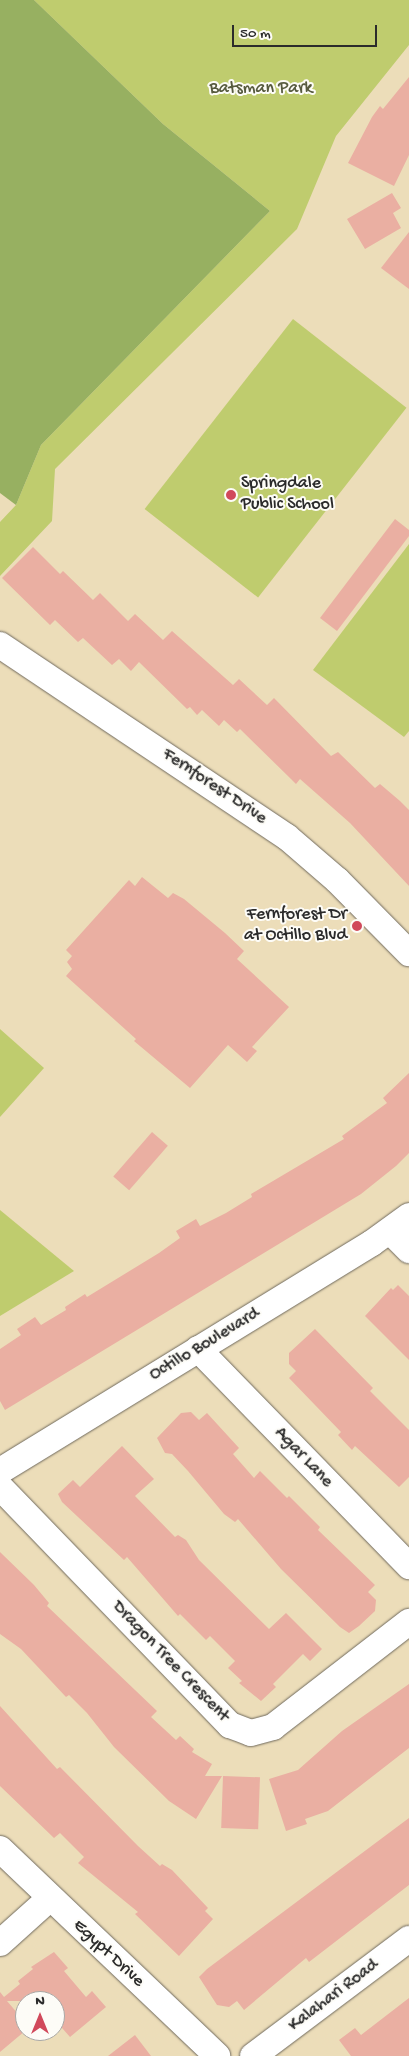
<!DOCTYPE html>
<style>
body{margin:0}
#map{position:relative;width:409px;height:2056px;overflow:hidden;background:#ecddb9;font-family:"Gochi Hand",sans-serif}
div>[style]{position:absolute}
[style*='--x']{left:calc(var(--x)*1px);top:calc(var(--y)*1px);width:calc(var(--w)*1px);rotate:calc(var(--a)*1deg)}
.green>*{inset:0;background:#bfcc6e;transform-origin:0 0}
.forest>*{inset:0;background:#97b061}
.building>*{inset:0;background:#eaafa2;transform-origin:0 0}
.roads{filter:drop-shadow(0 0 1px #6f695d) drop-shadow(0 0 1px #6f695d)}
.minor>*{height:26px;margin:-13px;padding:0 13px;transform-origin:13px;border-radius:13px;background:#fff}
.dots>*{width:14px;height:14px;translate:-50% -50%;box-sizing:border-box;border:2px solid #fdfcf7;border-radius:50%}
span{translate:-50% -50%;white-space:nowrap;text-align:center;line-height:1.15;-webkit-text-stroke:4px #fdfcf7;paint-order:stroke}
.park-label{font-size:18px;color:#575b3f}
.poi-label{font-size:18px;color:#2b2b2b}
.left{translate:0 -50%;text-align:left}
.right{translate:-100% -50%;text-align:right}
.street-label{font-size:18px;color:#2b2b2b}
.north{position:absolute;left:15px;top:1991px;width:50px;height:50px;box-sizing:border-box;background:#fdfcf7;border:1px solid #a9a8a5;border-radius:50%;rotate:0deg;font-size:14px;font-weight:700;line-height:20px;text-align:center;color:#2b2b2b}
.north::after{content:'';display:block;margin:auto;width:18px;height:22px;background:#d1495b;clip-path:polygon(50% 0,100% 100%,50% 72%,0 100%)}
.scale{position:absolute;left:232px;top:25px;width:145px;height:22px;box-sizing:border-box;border:2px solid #2b2b2b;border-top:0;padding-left:6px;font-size:15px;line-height:18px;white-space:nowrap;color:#2b2b2b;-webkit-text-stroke:4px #fdfcf7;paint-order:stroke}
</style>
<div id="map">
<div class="green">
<div style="clip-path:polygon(34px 0,409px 0,409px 45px,336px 136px,297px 229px,55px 469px,52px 521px,0 576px,0 522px,16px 505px,41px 445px,270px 211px,163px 124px)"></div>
<div style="left:293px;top:319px;width:144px;height:241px;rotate:38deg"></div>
<div style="clip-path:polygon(409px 544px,409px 731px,404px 737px,313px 670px)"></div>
<div style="clip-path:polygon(0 1029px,44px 1068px,0 1117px)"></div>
<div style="clip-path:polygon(0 1210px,74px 1271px,0 1316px)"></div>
</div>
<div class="forest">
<div style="clip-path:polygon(0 0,34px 0,163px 124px,270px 211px,41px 445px,16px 505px,0 493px)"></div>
</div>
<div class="building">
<div style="clip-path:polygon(409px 77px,409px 155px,394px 186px,348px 163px,372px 117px,380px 106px,383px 109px)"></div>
<div style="clip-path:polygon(392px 193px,401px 208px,393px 213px,401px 228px,365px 249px,347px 219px)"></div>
<div style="clip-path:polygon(409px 232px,409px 289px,381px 268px)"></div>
<div style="clip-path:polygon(395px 519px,409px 530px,409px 536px,337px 631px,320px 618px)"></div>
<div style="clip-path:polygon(33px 547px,60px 574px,63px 571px,93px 600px,100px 593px,128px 621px,135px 614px,163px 640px,172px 631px,233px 685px,239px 679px,267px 705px,274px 698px,331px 756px,338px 752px,375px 788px,380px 784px,400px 801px,409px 810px,409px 886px,350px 823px,300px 779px,296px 784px,291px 779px,240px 729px,237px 732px,224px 720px,219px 726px,202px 710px,197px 715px,190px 707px,187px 709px,139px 662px,131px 671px,119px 659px,112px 665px,83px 638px,78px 642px,55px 620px,50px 625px,2px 578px)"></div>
<div style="clip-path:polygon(142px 877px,168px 898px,173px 893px,184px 899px,225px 933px,244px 951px,237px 959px,289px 1007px,252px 1047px,257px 1051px,247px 1062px,228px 1045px,190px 1088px,134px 1041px,136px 1039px,66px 976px,72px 969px,67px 962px,72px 956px,66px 950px,129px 880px,135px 886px)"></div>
<div style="clip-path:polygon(409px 1073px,409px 1153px,396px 1166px,361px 1194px,5px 1410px,0 1401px,0 1349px,21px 1335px,17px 1329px,35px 1317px,41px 1325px,66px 1310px,65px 1307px,85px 1294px,87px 1297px,159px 1253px,180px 1238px,176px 1231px,196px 1219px,200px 1226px,226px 1213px,252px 1197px,251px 1194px,344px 1139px,342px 1136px,387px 1103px,383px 1098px)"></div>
<div style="left:152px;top:1132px;width:21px;height:59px;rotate:41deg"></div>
<div style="clip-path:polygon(398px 1285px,409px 1296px,409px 1360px,365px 1316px,391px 1288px,393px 1290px)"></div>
<div style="clip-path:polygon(315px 1329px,373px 1388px,370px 1391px,409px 1430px,409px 1477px,399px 1487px,355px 1446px,352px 1450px,338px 1435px,341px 1432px,289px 1378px,296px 1371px,289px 1364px,289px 1353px)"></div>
<div style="clip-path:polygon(191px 1412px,199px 1420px,207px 1413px,239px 1448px,233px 1454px,254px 1478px,260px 1471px,287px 1498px,289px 1496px,320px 1527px,318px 1530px,375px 1585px,368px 1592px,376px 1600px,375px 1611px,359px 1626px,349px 1633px,340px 1627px,281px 1569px,238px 1519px,235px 1522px,224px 1514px,188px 1471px,172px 1454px,165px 1453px,157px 1438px,181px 1413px)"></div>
<div style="clip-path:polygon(122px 1446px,154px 1479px,135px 1496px,175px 1537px,178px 1535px,186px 1540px,199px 1560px,269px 1629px,286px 1613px,322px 1649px,310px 1661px,303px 1654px,273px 1684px,276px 1687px,261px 1701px,239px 1683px,242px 1681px,228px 1668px,235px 1661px,210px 1636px,206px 1640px,180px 1614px,178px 1616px,127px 1557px,124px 1560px,62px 1502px,58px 1494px,73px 1480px,80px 1487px)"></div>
<div style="clip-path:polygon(0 1552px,34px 1585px,49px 1603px,47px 1606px,157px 1711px,151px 1717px,176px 1740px,180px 1736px,194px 1749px,192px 1752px,212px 1764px,205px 1776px,222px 1776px,196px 1819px,169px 1801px,114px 1747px,87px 1713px,69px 1695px,66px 1697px,21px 1649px,0 1634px)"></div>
<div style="clip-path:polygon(409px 1684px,409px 1748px,328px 1811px,305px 1819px,307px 1824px,286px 1831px,269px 1779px,298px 1770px,342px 1731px)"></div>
<div style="clip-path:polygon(0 1706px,57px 1769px,60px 1767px,138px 1846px,160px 1866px,162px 1864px,172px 1870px,208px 1908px,205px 1911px,213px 1919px,179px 1956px,135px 1914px,138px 1912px,78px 1863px,84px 1857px,60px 1833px,54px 1838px,0 1786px)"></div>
<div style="left:223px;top:1776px;width:37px;height:52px;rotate:2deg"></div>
<div style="clip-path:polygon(409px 1818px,409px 1885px,309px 1962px,306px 1958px,244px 2010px,237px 2001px,229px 2007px,217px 2005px,199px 1977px,207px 1969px)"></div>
<div style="clip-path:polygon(54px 1952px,68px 1968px,64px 1971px,86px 1997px,92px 1991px,106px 2007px,70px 2037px,55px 2020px,55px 2001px,7px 2001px,25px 2022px,25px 2031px,0 2052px,0 1992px,4px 1997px,20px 1984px,18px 1981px,33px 1969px,31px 1967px)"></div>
<div style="clip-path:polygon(409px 1998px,409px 2056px,351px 2056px,339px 2040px,355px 2028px,361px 2035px)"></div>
<div style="clip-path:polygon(135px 2035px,151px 2056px,108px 2056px)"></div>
</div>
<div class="roads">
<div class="minor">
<div style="--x:0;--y:645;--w:345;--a:33.8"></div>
<div style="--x:287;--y:837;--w:66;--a:40.7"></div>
<div style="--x:337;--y:880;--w:103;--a:45.4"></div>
<div style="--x:390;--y:1231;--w:27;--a:45"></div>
<div style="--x:198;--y:1349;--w:303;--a:45.8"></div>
<div style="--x:0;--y:1471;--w:436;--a:-31.5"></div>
<div style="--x:372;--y:1243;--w:46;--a:-36.1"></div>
<div style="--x:0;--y:1487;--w:331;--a:46"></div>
<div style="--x:230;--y:1725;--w:22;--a:21"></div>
<div style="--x:251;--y:1733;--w:23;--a:-15"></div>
<div style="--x:273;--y:1727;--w:172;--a:-37.7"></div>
<div style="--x:0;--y:1849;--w:300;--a:43.6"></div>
<div style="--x:0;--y:1943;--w:66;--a:-41.9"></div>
<div style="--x:253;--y:2056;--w:195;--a:-36.9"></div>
</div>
</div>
<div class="dots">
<div style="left:231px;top:495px;background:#d1495b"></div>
<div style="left:357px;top:926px;background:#d1495b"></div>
</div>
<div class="park-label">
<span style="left:261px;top:89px">Batsman Park</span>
</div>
<div class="poi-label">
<span class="left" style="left:241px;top:495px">Springdale<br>Public School</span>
<span class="right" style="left:347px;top:926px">Fernforest Dr<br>at Octillo Blvd</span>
</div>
<div class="street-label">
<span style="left:214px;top:787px;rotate:34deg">Fernforest Drive</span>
<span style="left:205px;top:1345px;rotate:-31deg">Octillo Boulevard</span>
<span style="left:303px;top:1458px;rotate:46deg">Agar Lane</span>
<span style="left:170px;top:1662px;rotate:46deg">Dragon Tree Crescent</span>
<span style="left:108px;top:1954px;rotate:43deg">Egypt Drive</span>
<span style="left:334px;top:1996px;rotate:-37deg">Kalahari Road</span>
</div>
<div class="north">N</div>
<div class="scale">50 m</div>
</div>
